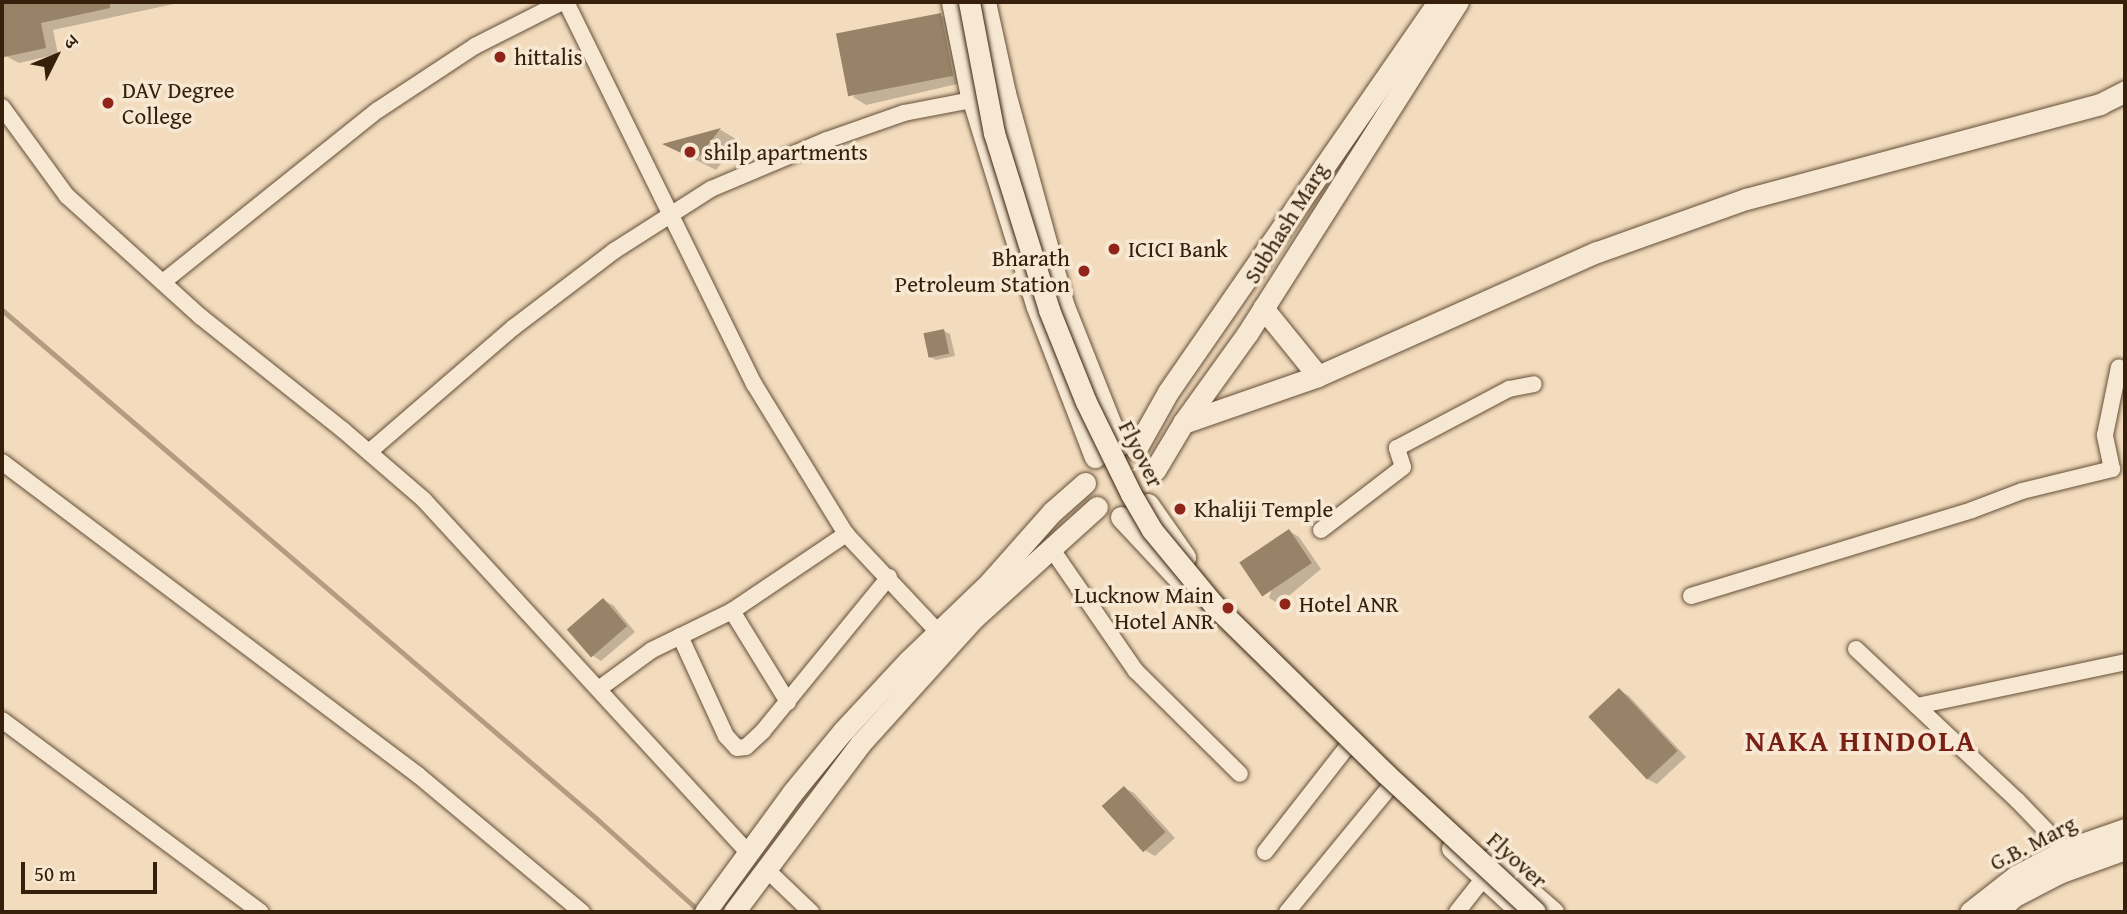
<!DOCTYPE html>
<meta charset="utf-8">
<style>
body{margin:0}
#map{position:relative;width:2127px;height:914px;overflow:hidden;background:#f3dcbd;font-family:"Gentium Book Plus","Noto Serif Devanagari",serif}
div>[style]{position:absolute}
[style*='--x']{left:calc(var(--x)*1px);top:calc(var(--y)*1px);width:calc(var(--w)*1px);rotate:calc(var(--a)*1deg)}
.shadow>*{inset:0;background:#0003}
.stream>*{height:5px;margin:-2.5px;padding:0 2.5px;transform-origin:2.5px;border-radius:2.5px;background:#b39c80}
.building>*{inset:0;background:#988268;transform-origin:0 0}
.roads{filter:drop-shadow(0 0 2px #654f38) drop-shadow(0 0 2px #654f38)}
.street>*{height:16px;margin:-8px;padding:0 8px;transform-origin:8px;border-radius:8px;background:#f7e8d4}
.secondary>*{height:21px;margin:-10.5px;padding:0 10.5px;transform-origin:10.5px;border-radius:10.5px;background:#f7e8d4}
.bridges{filter:drop-shadow(0 0 2px #36200b) drop-shadow(0 0 2px #36200b)}
.secondary-bridge>*{height:21px;margin:-10.5px;padding:0 10.5px;transform-origin:10.5px;border-radius:10.5px;background:#f7e8d4}
.dots>*{width:19px;height:19px;translate:-50% -50%;box-sizing:border-box;border:4px solid #f7e8d4;border-radius:50%}
span{translate:-50% -50%;white-space:nowrap;text-align:center;line-height:1.15;-webkit-text-stroke:7px #f7e8d4;paint-order:stroke}
.poi-label{font-size:23px;color:#36200b}
.left{translate:0 -50%;text-align:left}
.right{translate:-100% -50%;text-align:right}
.street-label{font-size:23px;color:#36200b}
.district-label{font-size:30px;color:#7a1f14;font-weight:700;letter-spacing:2px}
.frame{position:absolute;inset:0;border:4px solid #36200b;pointer-events:none}
.north{position:absolute;left:21px;top:21px;width:70px;height:70px;-webkit-text-stroke:5px #f7e8d4;paint-order:stroke;rotate:47deg;font-size:19px;font-weight:700;line-height:28px;text-align:center;color:#36200b}
.north::after{content:'';display:block;margin:auto;width:24px;height:32px;background:#36200b;clip-path:polygon(50% 0,100% 100%,50% 72%,0 100%)}
.scale{position:absolute;left:21px;top:862px;width:136px;height:32px;box-sizing:border-box;border:4px solid #36200b;border-top:0;padding-left:9px;font-size:21px;line-height:24px;white-space:nowrap;color:#36200b;-webkit-text-stroke:5px #f7e8d4;paint-order:stroke}
</style>
<div id="map">
<div class="shadow">
<div style="clip-path:polygon(2px 2px,183px 2px,53px 30px,58px 54px,19px 63px,6px 56px,2px 38px)"></div>
<div style="clip-path:polygon(940px 15px,954px 22px,966px 82px,866px 105px,853px 97px)"></div>
<div style="clip-path:polygon(721px 130px,739px 141px,716px 170px,666px 145px)"></div>
<div style="clip-path:polygon(944px 331px,950px 334px,955px 356px,936px 360px,930px 357px)"></div>
<div style="clip-path:polygon(1289px 531px,1299px 537px,1321px 569px,1279px 604px,1269px 598px)"></div>
<div style="clip-path:polygon(603px 600px,613px 605px,635px 632px,601px 661px,592px 655px,569px 628px)"></div>
<div style="clip-path:polygon(1619px 690px,1629px 696px,1686px 757px,1657px 784px,1647px 779px)"></div>
<div style="clip-path:polygon(1124px 788px,1134px 793px,1175px 838px,1155px 856px,1146px 851px)"></div>
</div>
<div class="stream">
<div style="--x:2;--y:310;--w:784;--a:40.55"></div>
<div style="--x:598;--y:820;--w:136;--a:42"></div>
</div>
<div class="building">
<div style="clip-path:polygon(2px 2px,110px 2px,110px 8px,41px 23px,46px 48px,4px 57px)"></div>
<div style="left:941px;top:13px;width:64px;height:107px;rotate:79deg"></div>
<div style="clip-path:polygon(721px 128px,696px 160px,662px 144px)"></div>
<div style="left:944px;top:329px;width:25px;height:21px;rotate:78deg"></div>
<div style="left:1289px;top:529px;width:41px;height:60px;rotate:56deg"></div>
<div style="left:603px;top:598px;width:37px;height:48px;rotate:49deg"></div>
<div style="left:1619px;top:688px;width:86px;height:42px;rotate:47deg"></div>
<div style="left:1124px;top:786px;width:62px;height:30px;rotate:48deg"></div>
</div>
<div class="roads">
<div class="street">
<div style="--x:566;--y:2;--w:426;--a:63.8"></div>
<div style="--x:754;--y:384;--w:176;--a:58.5"></div>
<div style="--x:846;--y:534;--w:134;--a:46.8"></div>
<div style="--x:2;--y:107;--w:110;--a:53.9"></div>
<div style="--x:67;--y:196;--w:181;--a:42.1"></div>
<div style="--x:201;--y:317;--w:181;--a:38.5"></div>
<div style="--x:343;--y:430;--w:107;--a:40.8"></div>
<div style="--x:424;--y:500;--w:480;--a:47.4"></div>
<div style="--x:163;--y:282;--w:275;--a:-38.7"></div>
<div style="--x:378;--y:110;--w:116;--a:-33.4"></div>
<div style="--x:475;--y:46;--w:97;--a:-26.8"></div>
<div style="--x:369;--y:452;--w:191;--a:-40.8"></div>
<div style="--x:514;--y:327;--w:126;--a:-37.2"></div>
<div style="--x:614;--y:251;--w:115;--a:-32.6"></div>
<div style="--x:711;--y:189;--w:126;--a:-22.9"></div>
<div style="--x:827;--y:140;--w:82;--a:-19.3"></div>
<div style="--x:904;--y:113;--w:79;--a:-10.9"></div>
<div style="--x:2;--y:462;--w:521;--a:36.96"></div>
<div style="--x:418;--y:775;--w:214;--a:39.9"></div>
<div style="--x:1321;--y:530;--w:103;--a:-37.5"></div>
<div style="--x:1403;--y:467;--w:20;--a:-108"></div>
<div style="--x:1397;--y:448;--w:127;--a:-27.8"></div>
<div style="--x:1509;--y:389;--w:25;--a:-11"></div>
<div style="--x:1051;--y:548;--w:150;--a:55.4"></div>
<div style="--x:1136;--y:671;--w:146;--a:44.7"></div>
<div style="--x:1691;--y:596;--w:294;--a:-17"></div>
<div style="--x:1972;--y:510;--w:53;--a:-20.8"></div>
<div style="--x:2022;--y:491;--w:93;--a:-13.7"></div>
<div style="--x:2112;--y:469;--w:35;--a:-102"></div>
<div style="--x:2105;--y:435;--w:69;--a:-78.4"></div>
<div style="--x:732;--y:611;--w:107;--a:58.4"></div>
<div style="--x:680;--y:636;--w:110;--a:65.3"></div>
<div style="--x:726;--y:736;--w:16;--a:47"></div>
<div style="--x:737;--y:748;--w:9;--a:-6"></div>
<div style="--x:746;--y:747;--w:23;--a:-43"></div>
<div style="--x:763;--y:731;--w:199;--a:-50.7"></div>
<div style="--x:1856;--y:649;--w:221;--a:43.2"></div>
<div style="--x:2017;--y:800;--w:69;--a:46.2"></div>
<div style="--x:2065;--y:850;--w:9;--a:69"></div>
<div style="--x:600;--y:688;--w:64;--a:-36.2"></div>
<div style="--x:652;--y:650;--w:89;--a:-26"></div>
<div style="--x:732;--y:611;--w:138;--a:-34"></div>
<div style="--x:1917;--y:706;--w:213;--a:-11.9"></div>
<div style="--x:2;--y:720;--w:322;--a:36.6"></div>
<div style="--x:1265;--y:852;--w:133;--a:-52"></div>
<div style="--x:765;--y:868;--w:64;--a:43.7"></div>
<div style="--x:1287;--y:912;--w:161;--a:-50.6"></div>
<div style="--x:1457;--y:912;--w:53;--a:-51.8"></div>
</div>
<div class="secondary">
<div style="--x:952;--y:2;--w:91;--a:78.6"></div>
<div style="--x:970;--y:91;--w:226;--a:72.8"></div>
<div style="--x:1037;--y:307;--w:161;--a:68.9"></div>
<div style="--x:985;--y:2;--w:93;--a:77.6"></div>
<div style="--x:1005;--y:93;--w:219;--a:74.6"></div>
<div style="--x:1063;--y:304;--w:152;--a:68.3"></div>
<div style="--x:1263;--y:308;--w:87;--a:51"></div>
<div style="--x:1183;--y:423;--w:143;--a:-19.2"></div>
<div style="--x:1318;--y:376;--w:305;--a:-24"></div>
<div style="--x:1597;--y:252;--w:158;--a:-19.6"></div>
<div style="--x:1746;--y:199;--w:367;--a:-15"></div>
<div style="--x:2100;--y:104;--w:28;--a:-27"></div>
<div style="--x:1136;--y:449;--w:65;--a:-60.7"></div>
<div style="--x:1168;--y:392;--w:474;--a:-55.3"></div>
<div style="--x:1155;--y:470;--w:55;--a:-59.2"></div>
<div style="--x:1183;--y:423;--w:110;--a:-54.3"></div>
<div style="--x:1247;--y:334;--w:393;--a:-57.6"></div>
<div style="--x:1148;--y:504;--w:65;--a:55.1"></div>
<div style="--x:1121;--y:517;--w:100;--a:47"></div>
<div style="--x:1452;--y:848;--w:86;--a:42.6"></div>
<div style="--x:1492;--y:859;--w:81;--a:41"></div>
<div style="--x:705;--y:912;--w:147;--a:-53.8"></div>
<div style="--x:792;--y:793;--w:80;--a:-50.6"></div>
<div style="--x:843;--y:731;--w:96;--a:-47.1"></div>
<div style="--x:908;--y:661;--w:114;--a:-43.9"></div>
<div style="--x:990;--y:582;--w:94;--a:-48.5"></div>
<div style="--x:1052;--y:512;--w:44;--a:-41.3"></div>
<div style="--x:734;--y:912;--w:211;--a:-53.1"></div>
<div style="--x:861;--y:743;--w:167;--a:-47.9"></div>
<div style="--x:973;--y:619;--w:167;--a:-42.1"></div>
<div style="--x:1970;--y:912;--w:58;--a:-38"></div>
<div style="--x:2016;--y:876;--w:55;--a:-28"></div>
<div style="--x:2065;--y:850;--w:64;--a:-19.3"></div>
<div style="--x:1997;--y:912;--w:22;--a:-43"></div>
<div style="--x:2013;--y:897;--w:52;--a:-27.6"></div>
<div style="--x:2059;--y:873;--w:70;--a:-20"></div>
</div>
</div>
<div class="bridges">
<div class="secondary-bridge">
<div style="--x:969;--y:2;--w:133;--a:79.2"></div>
<div style="--x:994;--y:133;--w:185;--a:72.7"></div>
<div style="--x:1049;--y:310;--w:99;--a:68.1"></div>
<div style="--x:1086;--y:402;--w:102;--a:63.9"></div>
<div style="--x:1131;--y:494;--w:42;--a:59.7"></div>
<div style="--x:1152;--y:530;--w:97;--a:50.4"></div>
<div style="--x:1214;--y:605;--w:241;--a:44.5"></div>
<div style="--x:1386;--y:774;--w:203;--a:42.8"></div>
</div>
</div>
<div class="dots">
<div style="left:500px;top:57px;background:#8f2418"></div>
<div style="left:108px;top:103px;background:#8f2418"></div>
<div style="left:690px;top:152px;background:#8f2418"></div>
<div style="left:1114px;top:249px;background:#8f2418"></div>
<div style="left:1084px;top:271px;background:#8f2418"></div>
<div style="left:1180px;top:509px;background:#8f2418"></div>
<div style="left:1285px;top:604px;background:#8f2418"></div>
<div style="left:1228px;top:608px;background:#8f2418"></div>
</div>
<div class="poi-label">
<span class="left" style="left:514px;top:57px">hittalis</span>
<span class="left" style="left:122px;top:103px">DAV Degree<br>College</span>
<span class="left" style="left:704px;top:152px">shilp apartments</span>
<span class="left" style="left:1128px;top:249px">ICICI Bank</span>
<span class="right" style="left:1070px;top:271px">Bharath<br>Petroleum Station</span>
<span class="left" style="left:1194px;top:509px">Khaliji Temple</span>
<span class="right" style="left:1214px;top:608px">Lucknow Main<br>Hotel ANR</span>
<span class="left" style="left:1299px;top:604px">Hotel ANR</span>
</div>
<div class="street-label">
<span style="left:1286px;top:223px;rotate:-58deg">Subhash Marg</span>
<span style="left:1141px;top:454px;rotate:63deg">Flyover</span>
<span style="left:2033px;top:843px;rotate:-27deg">G.B. Marg</span>
<span style="left:1517px;top:860px;rotate:42deg">Flyover</span>
</div>
<div class="district-label">
<span style="left:1861px;top:740px">NAKA HINDOLA</span>
</div>
<div class="frame"></div>
<div class="north">उ</div>
<div class="scale">50 m</div>
</div>
